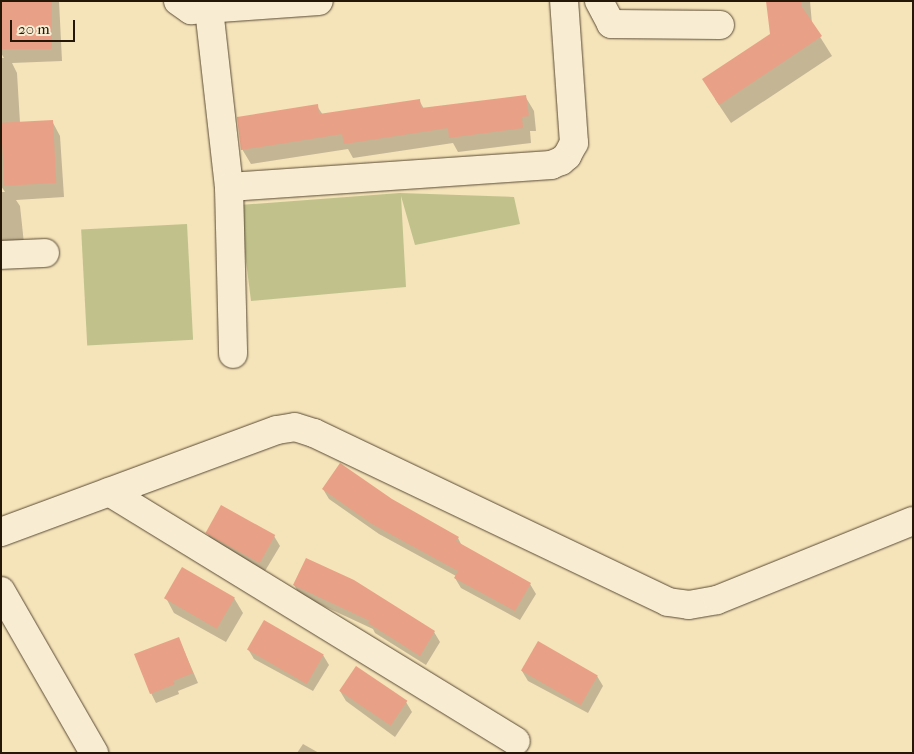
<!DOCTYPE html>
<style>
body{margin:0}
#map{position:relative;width:914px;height:754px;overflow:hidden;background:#f5e3b9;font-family:"IM FELL French Canon",serif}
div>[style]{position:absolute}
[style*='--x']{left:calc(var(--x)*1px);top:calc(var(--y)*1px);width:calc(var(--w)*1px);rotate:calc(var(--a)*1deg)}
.green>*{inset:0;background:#c1c28b;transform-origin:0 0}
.shadow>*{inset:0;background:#0003}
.building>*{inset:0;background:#e8a186;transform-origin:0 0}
.roads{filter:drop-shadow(0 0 1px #594a34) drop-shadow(0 0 1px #594a34)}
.minor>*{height:28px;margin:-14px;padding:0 14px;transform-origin:14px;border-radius:14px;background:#f8edd2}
span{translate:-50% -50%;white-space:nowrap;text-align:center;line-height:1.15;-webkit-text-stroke:4px #f8edd2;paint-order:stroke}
.frame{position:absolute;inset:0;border:2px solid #251708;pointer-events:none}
.scale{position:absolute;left:10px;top:20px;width:65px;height:22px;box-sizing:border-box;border:2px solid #251708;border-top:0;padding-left:6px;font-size:15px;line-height:18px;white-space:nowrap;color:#251708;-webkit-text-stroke:4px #f8edd2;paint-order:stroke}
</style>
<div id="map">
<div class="green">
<div style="clip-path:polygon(400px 193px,514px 197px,520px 224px,415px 245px,401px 196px,406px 287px,251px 301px,239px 205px)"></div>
<div style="left:187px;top:224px;width:116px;height:106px;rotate:87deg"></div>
</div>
<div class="shadow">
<div style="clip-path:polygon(1px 1px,59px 1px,62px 61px,12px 63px,17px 73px,20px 123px,52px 121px,60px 136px,64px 197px,16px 200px,20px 206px,25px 253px,1px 257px,1px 192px,5px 192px,1px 186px,1px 58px,4px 58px,1px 53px)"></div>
<div style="clip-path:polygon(767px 1px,810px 1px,812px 24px,832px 56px,731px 123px,715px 99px,771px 34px)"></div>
<div style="clip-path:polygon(525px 96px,534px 111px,536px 131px,530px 131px,531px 143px,458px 152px,453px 143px,353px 158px,348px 149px,251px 164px,242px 149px,317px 106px,323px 115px,419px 100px,424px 109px)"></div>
<div style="clip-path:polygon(323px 489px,392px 500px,458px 538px,462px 546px,530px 584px,536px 594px,520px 620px,461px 588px,455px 578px,456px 576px,379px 534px,329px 499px)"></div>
<div style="clip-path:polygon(207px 533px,274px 536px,280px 546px,265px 571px,213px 543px)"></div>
<div style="clip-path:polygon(353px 581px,434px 632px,440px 642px,426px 665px,375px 633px,373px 629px,300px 595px,294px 585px)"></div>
<div style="clip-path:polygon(166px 598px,234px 598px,243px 613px,226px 642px,174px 613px)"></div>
<div style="clip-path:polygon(179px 639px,198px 683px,178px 691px,179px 694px,156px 703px,151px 693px)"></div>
<div style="clip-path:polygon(538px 643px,597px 676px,603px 686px,588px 713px,528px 681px,522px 671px)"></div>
<div style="clip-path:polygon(248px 649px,323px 655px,329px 665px,313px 691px,254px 659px)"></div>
<div style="clip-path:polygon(357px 668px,406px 702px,412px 712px,395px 737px,346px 701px,340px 691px)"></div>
<div style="clip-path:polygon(303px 744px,319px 753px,297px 753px)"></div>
</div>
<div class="building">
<div style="left:1px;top:1px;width:51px;height:48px"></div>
<div style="clip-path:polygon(766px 1px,801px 1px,802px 7px,822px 36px,719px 105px,702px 79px,770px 34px)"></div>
<div style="clip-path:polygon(526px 95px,529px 116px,522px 117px,523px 128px,449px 138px,448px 128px,344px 144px,342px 134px,241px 150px,237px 117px,318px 104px,319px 114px,420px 99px,421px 108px)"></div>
<div style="left:53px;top:120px;width:63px;height:52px;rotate:87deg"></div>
<div style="clip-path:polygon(340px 463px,392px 499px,459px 537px,456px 541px,531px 583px,515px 611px,454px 578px,458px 571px,372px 524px,322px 489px)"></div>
<div style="left:221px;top:505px;width:62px;height:32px;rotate:29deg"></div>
<div style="clip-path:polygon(306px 558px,354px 580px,435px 631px,420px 656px,368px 623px,370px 621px,293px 585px)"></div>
<div style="left:182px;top:567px;width:61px;height:36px;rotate:30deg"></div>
<div style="left:264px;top:620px;width:69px;height:34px;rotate:30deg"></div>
<div style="clip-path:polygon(179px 637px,193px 673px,173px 681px,175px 684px,150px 694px,134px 654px)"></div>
<div style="left:538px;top:641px;width:69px;height:34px;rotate:30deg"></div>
<div style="left:356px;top:666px;width:62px;height:30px;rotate:34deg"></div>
</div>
<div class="roads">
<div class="minor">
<div style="--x:178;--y:1;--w:16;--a:35"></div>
<div style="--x:191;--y:10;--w:128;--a:-4"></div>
<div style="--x:599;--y:1;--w:26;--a:62"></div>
<div style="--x:611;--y:24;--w:109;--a:0.5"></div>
<div style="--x:209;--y:9;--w:179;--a:83.6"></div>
<div style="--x:229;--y:187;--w:323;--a:-3.9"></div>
<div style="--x:551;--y:165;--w:11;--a:-22"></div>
<div style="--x:561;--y:161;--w:8;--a:-40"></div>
<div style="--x:567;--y:156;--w:15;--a:-62"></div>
<div style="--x:574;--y:143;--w:142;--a:-94"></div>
<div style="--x:229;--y:187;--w:167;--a:88.6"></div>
<div style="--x:1;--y:255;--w:44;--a:-2.6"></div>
<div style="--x:109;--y:492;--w:477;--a:31.5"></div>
<div style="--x:1;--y:532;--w:294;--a:-20.3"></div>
<div style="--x:277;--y:430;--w:18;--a:-9"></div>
<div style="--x:295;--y:427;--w:20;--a:18"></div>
<div style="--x:314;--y:433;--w:392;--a:25.5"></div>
<div style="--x:668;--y:602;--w:21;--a:8"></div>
<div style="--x:689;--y:605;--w:28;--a:-10"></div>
<div style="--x:717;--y:600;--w:211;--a:-22"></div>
<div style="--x:1;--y:591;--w:187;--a:60.1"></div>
</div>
</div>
<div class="frame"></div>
<div class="scale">20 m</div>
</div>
